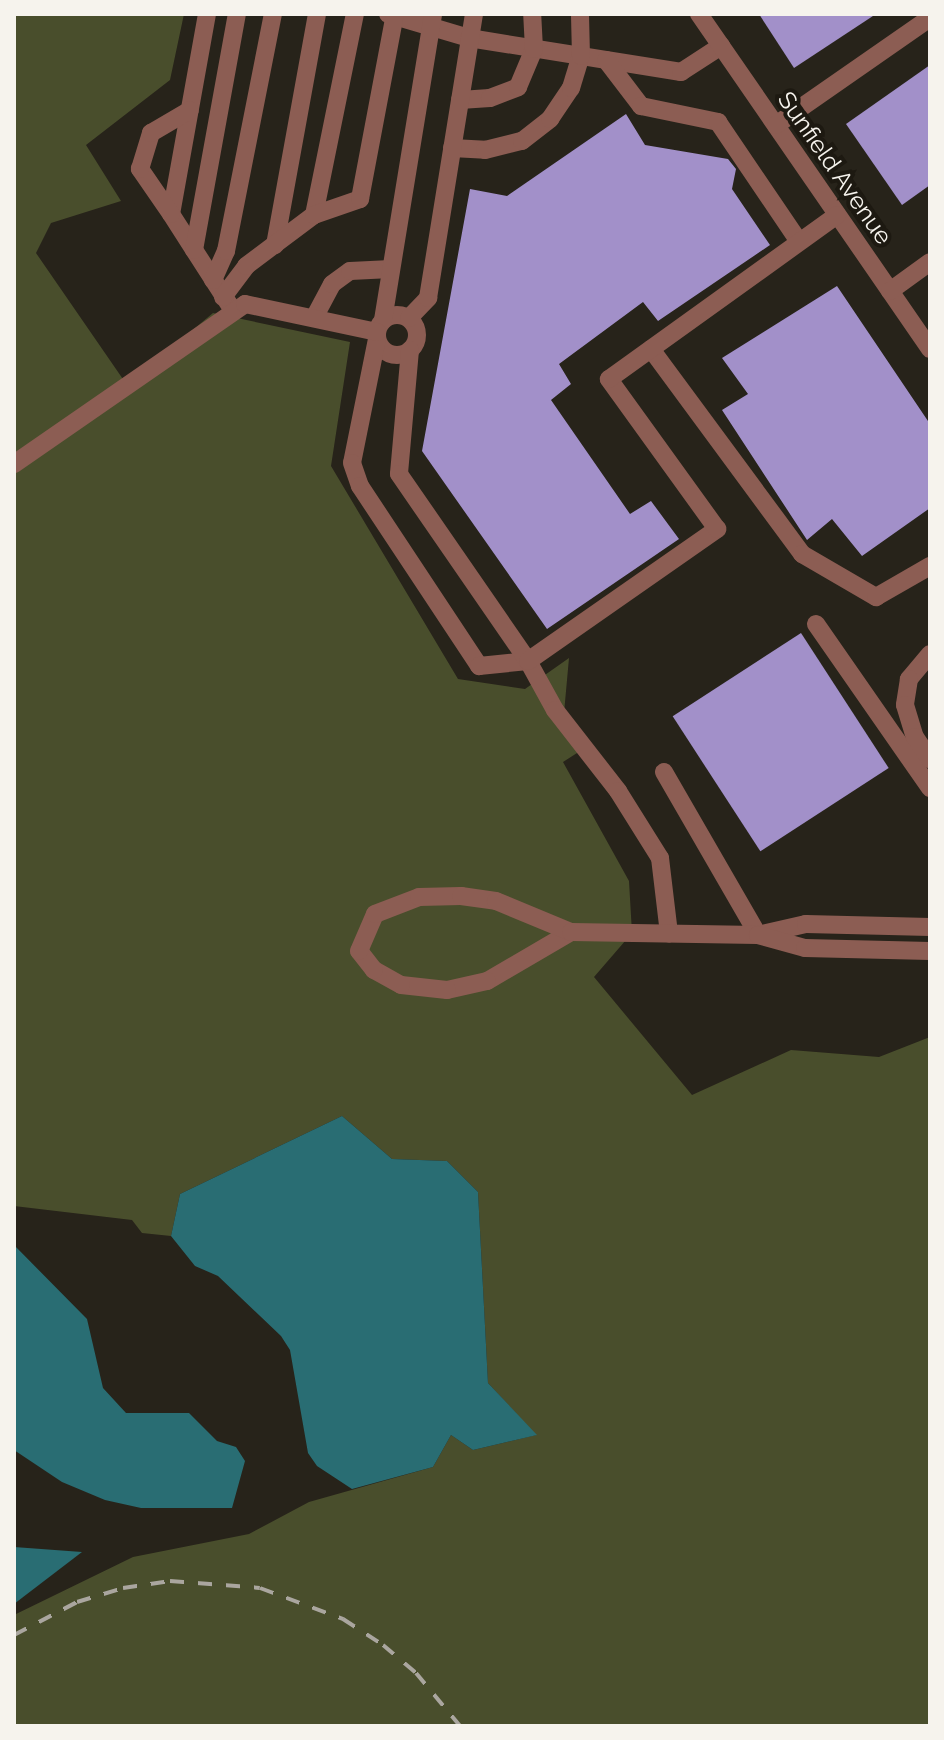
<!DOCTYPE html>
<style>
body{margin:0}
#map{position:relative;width:944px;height:1740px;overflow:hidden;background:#27231a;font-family:Raleway,sans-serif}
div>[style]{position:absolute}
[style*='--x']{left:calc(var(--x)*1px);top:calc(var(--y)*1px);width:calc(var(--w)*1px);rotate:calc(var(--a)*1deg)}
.green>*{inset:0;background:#494e2c}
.water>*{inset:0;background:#296d73}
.building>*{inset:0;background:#a290c9;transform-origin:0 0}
.minor>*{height:18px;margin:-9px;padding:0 9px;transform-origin:9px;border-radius:9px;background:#8c5d53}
.minor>.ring{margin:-9px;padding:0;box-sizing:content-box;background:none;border:18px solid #8c5d53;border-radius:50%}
.rail>*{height:4px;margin-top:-2px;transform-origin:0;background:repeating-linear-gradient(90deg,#aaa69f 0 14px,transparent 0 28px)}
span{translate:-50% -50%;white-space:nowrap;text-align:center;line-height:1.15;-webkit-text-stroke:8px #1d1911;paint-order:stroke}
.street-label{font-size:24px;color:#f6f3ed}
.frame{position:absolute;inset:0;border:16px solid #f6f3ed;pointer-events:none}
</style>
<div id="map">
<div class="green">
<div style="clip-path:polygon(14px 14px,184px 14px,170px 80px,86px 145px,121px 201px,51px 223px,36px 253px,127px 385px,213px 313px,350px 342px,331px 466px,458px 679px,525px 689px,569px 658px,563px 724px,588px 746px,563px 762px,629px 881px,632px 933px,594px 977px,692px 1095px,791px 1050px,879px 1057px,930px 1037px,930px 1726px,14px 1726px,14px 1615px,133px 1557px,249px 1534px,309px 1502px,433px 1467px,451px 1435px,473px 1450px,536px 1435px,488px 1383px,478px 1192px,447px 1161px,392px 1159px,342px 1116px,180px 1194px,171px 1236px,142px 1233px,132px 1220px,14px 1206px)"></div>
</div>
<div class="water">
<div style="clip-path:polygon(342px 1116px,392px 1159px,447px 1161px,478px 1192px,488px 1383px,537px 1435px,473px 1450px,451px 1435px,433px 1467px,352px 1489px,317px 1466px,308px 1453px,290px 1350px,281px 1336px,218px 1276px,195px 1266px,171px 1236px,180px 1194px)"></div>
<div style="clip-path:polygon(14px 1245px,87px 1319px,103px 1388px,126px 1413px,189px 1413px,217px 1441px,236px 1447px,245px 1461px,232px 1508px,141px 1508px,105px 1500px,62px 1482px,14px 1450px)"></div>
<div style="clip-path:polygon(14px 1547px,82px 1552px,14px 1604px)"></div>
</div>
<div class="building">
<div style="clip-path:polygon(759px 14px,876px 14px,794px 68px)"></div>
<div style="clip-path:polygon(930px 65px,930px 185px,902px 205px,846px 124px)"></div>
<div style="clip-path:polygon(626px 114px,645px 145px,728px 159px,736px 169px,732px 189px,770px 245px,658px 321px,643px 302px,559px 364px,571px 384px,551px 400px,630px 514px,651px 501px,679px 539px,547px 629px,422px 451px,470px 189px,507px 196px)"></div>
<div style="clip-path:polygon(837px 286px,930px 424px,930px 508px,862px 556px,832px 519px,807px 540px,722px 410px,748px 394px,722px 358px)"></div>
<div style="left:801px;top:633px;width:161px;height:153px;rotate:57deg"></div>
</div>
<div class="minor">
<div style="--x:207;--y:14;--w:203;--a:100.2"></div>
<div style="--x:171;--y:214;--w:109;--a:57.3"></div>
<div style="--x:388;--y:14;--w:84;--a:16.5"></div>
<div style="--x:469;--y:38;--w:215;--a:9.1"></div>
<div style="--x:681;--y:72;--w:48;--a:-33"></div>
<div style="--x:699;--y:14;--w:407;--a:55.4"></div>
<div style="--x:606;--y:60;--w:58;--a:52.7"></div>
<div style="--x:641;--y:106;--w:79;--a:11.7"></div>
<div style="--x:718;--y:122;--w:143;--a:55.9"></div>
<div style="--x:460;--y:100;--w:30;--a:-4"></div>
<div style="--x:490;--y:98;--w:30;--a:-21"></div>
<div style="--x:518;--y:87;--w:41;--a:-67.2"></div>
<div style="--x:534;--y:49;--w:35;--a:-93"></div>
<div style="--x:776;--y:125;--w:188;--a:-34.8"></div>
<div style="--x:452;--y:148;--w:33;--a:3"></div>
<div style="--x:485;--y:150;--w:38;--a:-14"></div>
<div style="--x:522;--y:141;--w:36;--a:-38"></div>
<div style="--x:550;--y:119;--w:37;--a:-56"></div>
<div style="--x:571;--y:88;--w:34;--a:-73"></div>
<div style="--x:581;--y:56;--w:42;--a:-91.4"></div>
<div style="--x:171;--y:214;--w:55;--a:-124.6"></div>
<div style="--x:140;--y:169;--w:38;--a:-73"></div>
<div style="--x:151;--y:133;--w:45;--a:-30.5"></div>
<div style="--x:314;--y:215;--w:205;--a:-78.5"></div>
<div style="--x:275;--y:245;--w:235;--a:-79.7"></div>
<div style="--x:194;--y:250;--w:240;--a:-79.7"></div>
<div style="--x:213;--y:280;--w:32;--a:-66"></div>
<div style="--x:226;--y:251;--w:242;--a:-78.8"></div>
<div style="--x:890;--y:291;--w:49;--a:-35.9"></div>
<div style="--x:223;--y:297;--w:39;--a:-53"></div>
<div style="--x:246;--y:266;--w:85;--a:-36.9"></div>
<div style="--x:314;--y:215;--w:49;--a:-19.2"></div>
<div style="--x:360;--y:199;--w:188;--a:-79.3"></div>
<div class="ring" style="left:377px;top:315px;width:22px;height:22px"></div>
<div style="--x:314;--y:318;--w:38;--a:-62"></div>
<div style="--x:332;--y:284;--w:22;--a:-36"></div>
<div style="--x:350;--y:271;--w:41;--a:-2.8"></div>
<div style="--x:409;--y:318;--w:28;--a:-46"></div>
<div style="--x:428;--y:298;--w:288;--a:-80.8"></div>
<div style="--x:383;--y:320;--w:310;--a:-80.7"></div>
<div style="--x:377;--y:339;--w:126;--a:101.4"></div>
<div style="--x:352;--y:463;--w:24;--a:71"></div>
<div style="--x:360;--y:486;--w:216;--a:56.5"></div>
<div style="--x:479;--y:666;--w:49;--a:-5.8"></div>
<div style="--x:528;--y:661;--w:56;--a:61.1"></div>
<div style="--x:555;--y:710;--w:103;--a:52.1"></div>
<div style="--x:618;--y:791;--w:79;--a:57.9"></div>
<div style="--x:660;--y:858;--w:76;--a:83.2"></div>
<div style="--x:651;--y:349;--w:255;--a:53.6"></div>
<div style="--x:802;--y:554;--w:86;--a:30.2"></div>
<div style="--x:876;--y:597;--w:62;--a:-29.9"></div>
<div style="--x:410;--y:350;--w:124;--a:95.1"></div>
<div style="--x:399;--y:474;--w:227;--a:55.4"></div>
<div style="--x:528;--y:661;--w:231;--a:-34.9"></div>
<div style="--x:717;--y:529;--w:185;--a:-125.8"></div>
<div style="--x:609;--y:379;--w:281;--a:-35.7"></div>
<div style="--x:14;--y:464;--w:281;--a:-34.7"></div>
<div style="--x:245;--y:304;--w:135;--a:12"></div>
<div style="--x:816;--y:624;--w:200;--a:55.2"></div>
<div style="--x:930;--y:654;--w:33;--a:130"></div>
<div style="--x:909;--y:679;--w:26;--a:99"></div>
<div style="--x:905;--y:705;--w:34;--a:73"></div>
<div style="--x:915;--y:737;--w:27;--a:56"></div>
<div style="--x:664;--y:772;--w:188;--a:60"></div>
<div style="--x:571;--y:932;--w:97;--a:149.7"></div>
<div style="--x:487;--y:981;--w:41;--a:167.3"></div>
<div style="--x:447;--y:990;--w:46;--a:-173.8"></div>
<div style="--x:401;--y:985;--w:31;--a:-151"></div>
<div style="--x:374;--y:970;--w:24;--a:-128"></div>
<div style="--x:359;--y:951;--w:40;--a:-66.6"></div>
<div style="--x:375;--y:914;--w:47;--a:-21.1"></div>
<div style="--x:419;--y:897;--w:42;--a:-1.4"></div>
<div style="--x:461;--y:896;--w:35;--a:8"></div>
<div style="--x:496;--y:901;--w:81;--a:22.5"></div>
<div style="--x:571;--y:932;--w:187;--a:0.9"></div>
<div style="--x:758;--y:935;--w:49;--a:-12.9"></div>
<div style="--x:806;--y:924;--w:124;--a:1.4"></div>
<div style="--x:758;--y:935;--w:49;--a:15.5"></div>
<div style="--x:805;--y:948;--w:125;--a:1.4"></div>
</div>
<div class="rail">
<div style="--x:14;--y:1635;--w:71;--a:-27.6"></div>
<div style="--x:77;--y:1602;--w:48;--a:-16.9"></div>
<div style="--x:123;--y:1588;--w:48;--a:-8.5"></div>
<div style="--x:170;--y:1581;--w:90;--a:4.4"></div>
<div style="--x:260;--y:1588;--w:89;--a:20.5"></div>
<div style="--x:343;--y:1619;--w:48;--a:33"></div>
<div style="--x:383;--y:1645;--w:43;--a:40.3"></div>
<div style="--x:416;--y:1673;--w:69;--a:50.3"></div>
</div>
<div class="street-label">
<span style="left:835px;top:168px;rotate:55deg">Sunfield Avenue</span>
</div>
<div class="frame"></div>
</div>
